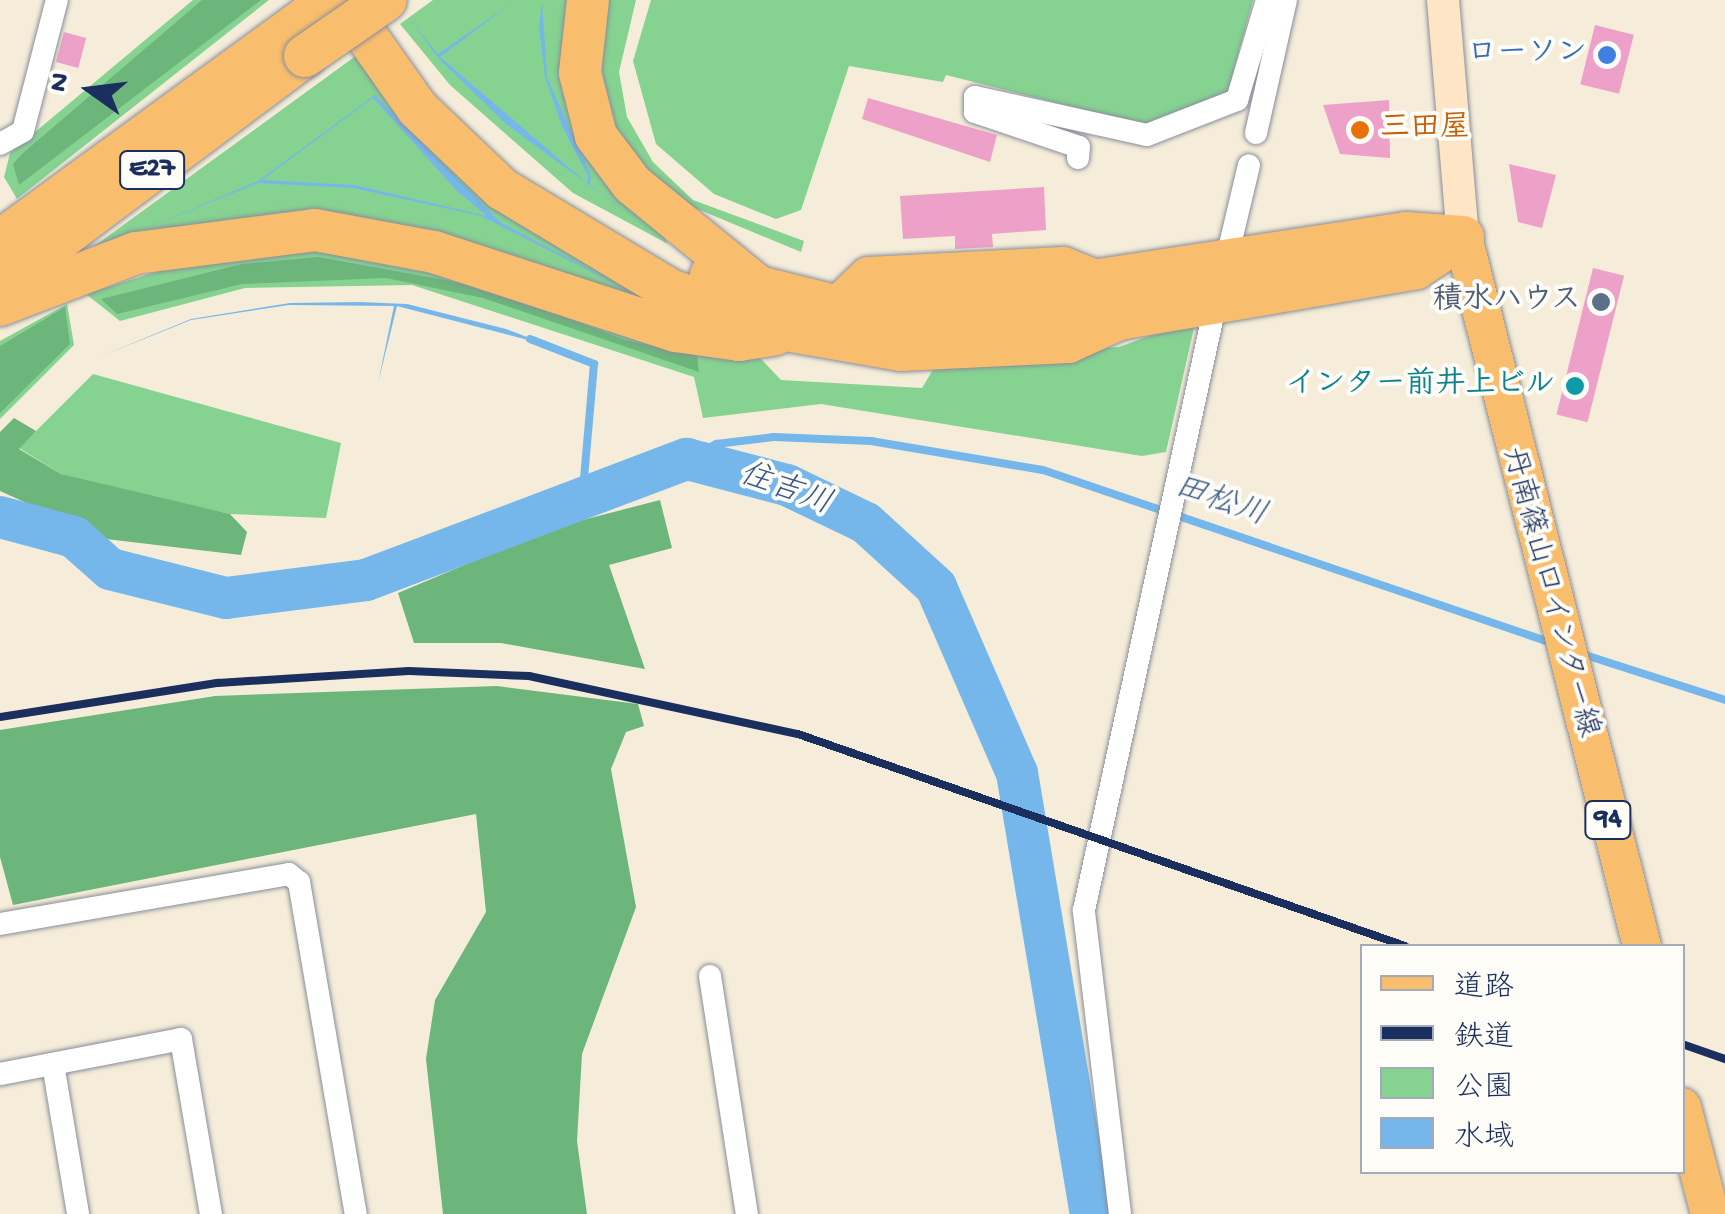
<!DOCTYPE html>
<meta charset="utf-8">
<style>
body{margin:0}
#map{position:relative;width:1725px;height:1214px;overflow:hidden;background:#f5edd9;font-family:"Gochi Hand","Klee One",sans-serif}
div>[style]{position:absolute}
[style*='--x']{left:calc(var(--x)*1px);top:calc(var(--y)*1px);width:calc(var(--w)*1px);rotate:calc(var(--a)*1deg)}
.green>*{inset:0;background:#86d391}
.forest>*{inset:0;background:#6cb57b}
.water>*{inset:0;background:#76b7eb}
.stream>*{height:8px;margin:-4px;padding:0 4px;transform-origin:4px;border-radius:4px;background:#76b7eb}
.river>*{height:42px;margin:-21px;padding:0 21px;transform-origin:21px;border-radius:21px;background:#76b7eb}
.building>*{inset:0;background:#eea1c8;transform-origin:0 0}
.roads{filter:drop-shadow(0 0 2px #888e9c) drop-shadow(0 0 2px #888e9c)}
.minor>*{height:22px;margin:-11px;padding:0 11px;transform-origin:11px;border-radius:11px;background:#fff}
.secondary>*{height:32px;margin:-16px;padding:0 16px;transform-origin:16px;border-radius:16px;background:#fde5c5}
.primary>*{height:38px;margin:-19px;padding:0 19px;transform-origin:19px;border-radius:19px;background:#f9be6d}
.motorway>*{height:42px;margin:-21px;padding:0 21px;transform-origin:21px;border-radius:21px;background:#f9be6d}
.rail>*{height:8px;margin:-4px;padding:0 4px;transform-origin:4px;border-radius:4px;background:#1b2f5e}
.bridges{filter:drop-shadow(0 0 2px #888e9c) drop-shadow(0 0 2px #888e9c)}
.motorway-bridge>*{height:42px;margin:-21px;padding:0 21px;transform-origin:21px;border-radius:21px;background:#f9be6d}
.dots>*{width:28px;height:28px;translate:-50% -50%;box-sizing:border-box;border:5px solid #fdfcf7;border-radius:50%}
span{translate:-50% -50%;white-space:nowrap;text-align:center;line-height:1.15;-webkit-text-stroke:8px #fdfcf7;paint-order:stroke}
.shield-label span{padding:2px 8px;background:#fdfcf7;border:2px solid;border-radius:8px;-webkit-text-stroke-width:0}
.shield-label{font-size:28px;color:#1b2f5e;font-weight:700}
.shop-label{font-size:30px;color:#366cbe;font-weight:700}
.right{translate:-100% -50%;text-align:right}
.food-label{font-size:30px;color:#c56008;font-weight:700}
.left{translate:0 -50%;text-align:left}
.service-label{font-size:30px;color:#4e5e75;font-weight:700}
.culture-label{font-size:30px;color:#0d838f;font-weight:700}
.street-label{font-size:30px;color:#1b2f5e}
.water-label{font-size:32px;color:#365888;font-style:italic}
.legend{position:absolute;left:1360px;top:944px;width:325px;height:230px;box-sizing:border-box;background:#fdfcf7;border:2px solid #a3aaba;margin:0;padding:12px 18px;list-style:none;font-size:30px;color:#1b2f5e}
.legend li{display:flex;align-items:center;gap:20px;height:50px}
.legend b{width:50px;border:2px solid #a3aaba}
.north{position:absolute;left:40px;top:40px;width:100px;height:100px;-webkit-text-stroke:8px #fdfcf7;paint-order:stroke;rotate:284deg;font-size:28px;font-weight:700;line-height:40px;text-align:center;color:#1b2f5e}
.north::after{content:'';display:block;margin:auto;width:35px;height:45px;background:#1b2f5e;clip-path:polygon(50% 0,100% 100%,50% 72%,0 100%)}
</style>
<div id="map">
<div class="green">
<div style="clip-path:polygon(193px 0,269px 0,17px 199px,4px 177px,10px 153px)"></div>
<div style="clip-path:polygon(433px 0,574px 0,568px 43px,668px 244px,573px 193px,450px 85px,400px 24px)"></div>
<div style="clip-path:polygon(602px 0,636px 0,619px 72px,627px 117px,653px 162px,693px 200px,804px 241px,801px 252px,671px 198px,608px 125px,597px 29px)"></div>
<div style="clip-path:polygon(651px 0,1253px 0,1227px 95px,1148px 126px,946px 75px,943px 82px,849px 66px,801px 210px,776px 219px,714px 194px,656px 144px,633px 61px)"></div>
<div style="clip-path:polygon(357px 55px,669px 310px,475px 245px,89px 250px)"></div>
<div style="clip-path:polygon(311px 249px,392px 257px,761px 359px,781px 380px,922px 388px,940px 358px,1119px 347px,1196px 319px,1166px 452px,1142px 456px,821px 404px,703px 418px,694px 377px,412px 285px,245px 288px,120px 321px,86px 294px,184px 263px)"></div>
<div style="clip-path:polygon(67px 304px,74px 345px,0 419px,0 341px)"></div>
<div style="clip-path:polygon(93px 374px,341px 443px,326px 518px,230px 514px,129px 492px,61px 474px,19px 448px)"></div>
</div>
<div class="forest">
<div style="clip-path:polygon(202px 0,261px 0,19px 185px,13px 164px,23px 153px)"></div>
<div style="clip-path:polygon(318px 257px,489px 288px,625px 340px,697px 355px,699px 372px,483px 298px,386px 278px,242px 284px,117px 314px,101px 299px,242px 264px)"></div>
<div style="clip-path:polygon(65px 307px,70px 344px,0 413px,0 346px)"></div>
<div style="clip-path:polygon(14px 418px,36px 431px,19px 449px,61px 474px,230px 514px,247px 532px,241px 555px,106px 539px,0 491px,0 432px)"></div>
<div style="clip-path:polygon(660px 500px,672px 548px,609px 565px,645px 669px,501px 643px,414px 643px,398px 593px,552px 528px)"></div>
<div style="clip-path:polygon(497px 686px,638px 704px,644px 726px,626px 732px,611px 769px,636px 907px,582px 1054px,577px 1141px,587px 1214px,443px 1214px,426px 1059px,435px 1000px,486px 912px,476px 814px,13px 905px,0 857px,0 730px,215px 696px)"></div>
</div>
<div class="water">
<div style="clip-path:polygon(516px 0,440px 57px,587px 183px,588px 176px,562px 126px,545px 77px,539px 28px,542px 0,547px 77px,591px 176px,590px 185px,653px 232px,506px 124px,440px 60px,409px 19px,438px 54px)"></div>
<div style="clip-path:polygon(evenodd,375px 95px,500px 222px,639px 296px,481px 216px,353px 188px,258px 183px,147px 228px,258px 181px,375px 95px,373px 98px,457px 191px,487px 216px,354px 185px,262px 180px,373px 98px)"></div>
<div style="clip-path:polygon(290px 303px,360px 302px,407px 304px,506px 329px,551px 346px,397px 306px,378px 383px,394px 306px,289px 305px,191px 320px,94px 359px,191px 319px)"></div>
</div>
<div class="stream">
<div style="--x:530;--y:339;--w:69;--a:21.3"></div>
<div style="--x:594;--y:364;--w:139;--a:95"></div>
<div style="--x:687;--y:459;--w:33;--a:-27"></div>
<div style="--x:716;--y:444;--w:58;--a:-6.9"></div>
<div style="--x:774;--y:437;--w:97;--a:2.4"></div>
<div style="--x:871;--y:441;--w:174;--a:9.6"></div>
<div style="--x:1043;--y:470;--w:538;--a:18.77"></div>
<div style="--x:1579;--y:653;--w:153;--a:17.8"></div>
</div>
<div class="river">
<div style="--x:0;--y:517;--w:77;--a:15.1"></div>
<div style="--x:74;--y:537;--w:48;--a:41.6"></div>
<div style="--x:110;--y:569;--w:120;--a:14"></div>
<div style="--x:226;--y:598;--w:141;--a:-7.3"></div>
<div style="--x:366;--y:580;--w:343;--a:-20.7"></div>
<div style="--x:687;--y:459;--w:103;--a:14.6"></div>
<div style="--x:787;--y:485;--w:88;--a:25.7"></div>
<div style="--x:866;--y:523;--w:95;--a:42.4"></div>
<div style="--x:936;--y:587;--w:203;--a:66.5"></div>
<div style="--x:1017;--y:773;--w:447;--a:80.5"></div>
</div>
<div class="building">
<div style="left:1595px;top:25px;width:40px;height:61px;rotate:14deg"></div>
<div style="left:64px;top:32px;width:23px;height:31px;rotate:15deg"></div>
<div style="clip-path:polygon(868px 98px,997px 135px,990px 162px,862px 119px)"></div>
<div style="clip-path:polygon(1389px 100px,1390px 158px,1340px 154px,1323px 105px)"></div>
<div style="clip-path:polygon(1509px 164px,1556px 175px,1542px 228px,1518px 222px)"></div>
<div style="clip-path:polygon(1044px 187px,1046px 230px,992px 234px,993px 247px,955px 249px,955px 236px,903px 239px,900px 196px)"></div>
<div style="left:1593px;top:268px;width:32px;height:151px;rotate:14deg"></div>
</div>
<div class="roads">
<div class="minor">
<div style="--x:1256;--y:133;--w:136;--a:-77.3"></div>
<div style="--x:0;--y:144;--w:26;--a:-29"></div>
<div style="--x:23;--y:131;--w:135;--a:-75.5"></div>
<div style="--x:1078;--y:158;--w:11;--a:-85"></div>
<div style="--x:1079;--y:147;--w:110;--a:-161.4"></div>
<div style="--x:975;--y:112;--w:15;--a:-90"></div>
<div style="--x:975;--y:97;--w:176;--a:12.5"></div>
<div style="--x:1147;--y:135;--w:97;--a:-21.3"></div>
<div style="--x:1237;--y:100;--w:104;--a:-73.3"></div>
<div style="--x:1229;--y:249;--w:86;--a:-76.6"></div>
<div style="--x:0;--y:924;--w:293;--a:-9.8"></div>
<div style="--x:289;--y:874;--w:13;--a:39"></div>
<div style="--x:299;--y:882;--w:337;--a:80.3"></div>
<div style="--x:710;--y:976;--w:241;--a:81.2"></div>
<div style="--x:53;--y:1064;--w:152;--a:80.5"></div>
<div style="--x:0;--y:1074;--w:184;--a:-10.9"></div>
<div style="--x:181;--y:1039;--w:178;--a:80.3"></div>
<div style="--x:1120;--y:1214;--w:306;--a:-96.8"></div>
<div style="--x:1084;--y:910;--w:604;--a:-77.76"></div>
</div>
<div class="secondary">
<div style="--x:1443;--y:0;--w:238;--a:85.2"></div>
</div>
<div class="primary">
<div style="--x:1463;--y:237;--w:731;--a:75.83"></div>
<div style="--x:1682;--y:1107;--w:111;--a:75.3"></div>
</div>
<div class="motorway">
<div style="--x:341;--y:0;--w:133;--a:54.8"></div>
<div style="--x:418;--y:109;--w:116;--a:43.6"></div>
<div style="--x:502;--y:189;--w:196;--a:31"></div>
<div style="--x:670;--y:290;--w:123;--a:19"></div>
<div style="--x:786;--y:330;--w:117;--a:9.9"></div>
<div style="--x:901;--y:350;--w:167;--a:-2.7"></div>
<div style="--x:1068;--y:342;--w:56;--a:-24.3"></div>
<div style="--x:1119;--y:319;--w:301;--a:-9.7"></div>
<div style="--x:1416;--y:268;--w:56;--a:-33.4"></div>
<div style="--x:588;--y:0;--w:73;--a:96.3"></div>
<div style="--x:580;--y:73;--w:65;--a:75.7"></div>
<div style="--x:596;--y:136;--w:60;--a:53.1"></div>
<div style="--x:632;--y:184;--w:160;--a:39.2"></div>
<div style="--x:0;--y:241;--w:409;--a:-36.1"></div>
<div style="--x:711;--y:275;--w:164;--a:14.1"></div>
<div style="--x:870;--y:315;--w:194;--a:-3.8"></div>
<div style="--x:1064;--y:302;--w:42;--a:-27.2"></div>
<div style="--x:0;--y:284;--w:381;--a:-36.8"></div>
<div style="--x:1073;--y:284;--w:337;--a:-8.7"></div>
<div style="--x:1406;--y:233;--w:57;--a:4"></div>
<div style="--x:843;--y:303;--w:36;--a:-44"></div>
<div style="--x:869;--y:278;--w:194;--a:-3"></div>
<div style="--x:1063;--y:268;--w:40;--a:22"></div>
<div style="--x:0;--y:305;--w:146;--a:-20.9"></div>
<div style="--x:136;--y:253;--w:180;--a:-7.3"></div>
<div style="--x:315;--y:230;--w:121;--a:10.5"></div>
<div style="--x:434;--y:252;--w:255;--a:18.1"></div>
<div style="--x:676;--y:331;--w:64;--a:8.1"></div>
<div style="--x:739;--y:340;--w:37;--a:-9"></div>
</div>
</div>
<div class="rail">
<div style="--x:0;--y:717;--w:221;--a:-8.9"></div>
<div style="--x:218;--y:683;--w:191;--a:-3.6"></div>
<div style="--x:409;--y:671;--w:120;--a:2.4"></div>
<div style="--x:529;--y:676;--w:275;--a:12.2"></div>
<div style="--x:798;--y:734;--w:643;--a:19.25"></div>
<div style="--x:1682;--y:1044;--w:46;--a:19.2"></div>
</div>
<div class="bridges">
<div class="motorway-bridge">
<div style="--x:305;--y:56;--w:98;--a:-34.7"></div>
</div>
</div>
<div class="dots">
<div style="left:1607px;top:55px;background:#3f7fe0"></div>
<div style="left:1360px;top:130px;background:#e8710a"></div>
<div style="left:1601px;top:302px;background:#5c6f8a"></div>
<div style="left:1575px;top:386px;background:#0f9aa8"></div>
</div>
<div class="shield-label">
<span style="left:152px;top:170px">E27</span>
<span style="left:1608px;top:820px">94</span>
</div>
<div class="shop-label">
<span class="right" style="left:1587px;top:55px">ローソン</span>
</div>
<div class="food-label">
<span class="left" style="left:1380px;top:130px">三田屋</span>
</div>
<div class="service-label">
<span class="right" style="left:1581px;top:302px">積水ハウス</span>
</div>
<div class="culture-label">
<span class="right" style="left:1555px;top:386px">インター前井上ビル</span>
</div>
<div class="street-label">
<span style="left:1548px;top:593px;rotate:75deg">丹南篠山口インター線</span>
</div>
<div class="water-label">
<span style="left:785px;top:491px;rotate:20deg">住吉川</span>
<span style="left:1220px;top:503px;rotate:19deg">田松川</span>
</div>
<ul class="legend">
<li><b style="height:12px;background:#f9be6d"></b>道路</li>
<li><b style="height:12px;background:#1b2f5e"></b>鉄道</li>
<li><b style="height:28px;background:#86d391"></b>公園</li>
<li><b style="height:28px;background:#76b7eb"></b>水域</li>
</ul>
<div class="north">N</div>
</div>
